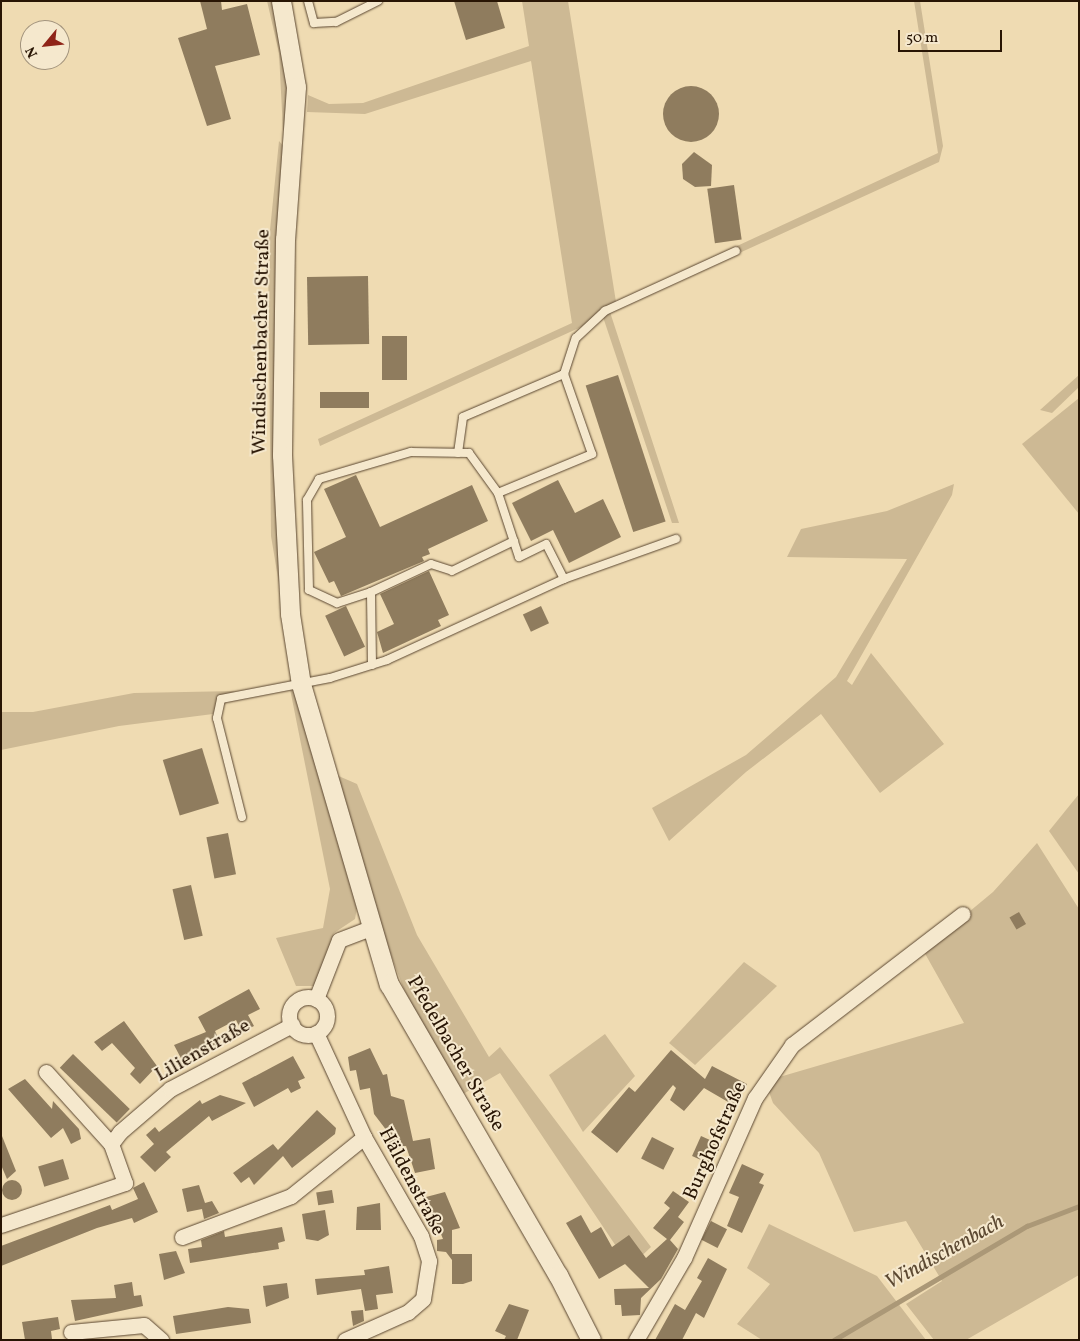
<!DOCTYPE html>
<meta charset="utf-8">
<style>
body{margin:0}
#map{position:relative;width:1080px;height:1341px;overflow:hidden;background:#efdbb2;font-family:Vollkorn,serif}
div>[style]{position:absolute}
[style*='--x']{left:calc(var(--x)*1px);top:calc(var(--y)*1px);width:calc(var(--w)*1px);rotate:calc(var(--a)*1deg)}
.green>*{inset:0;background:#cdb994}
.stream>*{height:4.5px;margin:-2.25px;padding:0 2.25px;transform-origin:2.25px;border-radius:2.25px;background:#ab9877}
.building>*{inset:0;background:#8f7c5e;transform-origin:0 0}
.round{border-radius:50%}
.roads{filter:drop-shadow(0 0 1px #5a4630) drop-shadow(0 0 1px #5a4630)}
.service>*{height:8px;margin:-4px;padding:0 4px;transform-origin:4px;border-radius:4px;background:#f5e8cd}
.minor>*{height:15px;margin:-7.5px;padding:0 7.5px;transform-origin:7.5px;border-radius:7.5px;background:#f5e8cd}
.minor>.ring{margin:-7.5px;padding:0;box-sizing:content-box;background:none;border:15px solid #f5e8cd;border-radius:50%}
.tertiary>*{height:19px;margin:-9.5px;padding:0 9.5px;transform-origin:9.5px;border-radius:9.5px;background:#f5e8cd}
span{translate:-50% -50%;white-space:nowrap;text-align:center;line-height:1.15;-webkit-text-stroke:4px #f5e8cd;paint-order:stroke}
.street-label{font-size:20px;color:#281504}
.water-label{font-size:21px;color:#5c4932;font-style:italic}
.frame{position:absolute;inset:0;border:2px solid #281504;pointer-events:none}
.north{position:absolute;left:20px;top:20px;width:50px;height:50px;box-sizing:border-box;background:#f5e8cd;border:1px solid #a3947d;border-radius:50%;rotate:242deg;font-size:14px;font-weight:700;line-height:20px;text-align:center;color:#281504}
.north::after{content:'';display:block;margin:auto;width:18px;height:22px;background:#8f2418;clip-path:polygon(50% 0,100% 100%,50% 72%,0 100%)}
.scale{position:absolute;left:898px;top:30px;width:104px;height:22px;box-sizing:border-box;border:2px solid #281504;border-top:0;padding-left:6px;font-size:15px;line-height:18px;white-space:nowrap;color:#281504;-webkit-text-stroke:4px #f5e8cd;paint-order:stroke}
</style>
<div id="map">
<div class="green">
<div style="clip-path:polygon(267px 1px,276px 1px,288px 66px,288px 127px,283px 131px,279px 53px)"></div>
<div style="clip-path:polygon(522px 1px,568px 1px,616px 302px,938px 153px,914px 1px,920px 1px,943px 146px,939px 162px,610px 312px,679px 523px,672px 523px,603px 317px,320px 446px,318px 439px,572px 323px,531px 61px,365px 114px,307px 112px,308px 95px,329px 104px,363px 103px,529px 46px)"></div>
<div style="clip-path:polygon(279px 141px,287px 150px,284px 614px,271px 536px,268px 250px)"></div>
<div style="clip-path:polygon(1079px 375px,1079px 387px,1052px 413px,1040px 410px)"></div>
<div style="clip-path:polygon(1079px 398px,1079px 514px,1022px 444px)"></div>
<div style="clip-path:polygon(954px 484px,952px 495px,847px 681px,852px 685px,871px 653px,944px 744px,880px 793px,821px 714px,746px 772px,669px 841px,652px 808px,746px 755px,836px 677px,907px 559px,787px 557px,801px 529px,887px 511px)"></div>
<div style="clip-path:polygon(290px 689px,299px 697px,357px 908px,355px 919px,334px 933px,314px 986px,296px 986px,276px 938px,323px 928px,330px 889px)"></div>
<div style="clip-path:polygon(236px 691px,220px 696px,213px 714px,119px 726px,1px 750px,1px 712px,33px 712px,134px 693px)"></div>
<div style="clip-path:polygon(334px 774px,357px 784px,417px 935px,489px 1057px,500px 1047px,651px 1247px,630px 1267px,500px 1073px,463px 1094px,432px 1044px,403px 987px,380px 926px)"></div>
<div style="clip-path:polygon(1079px 794px,1079px 874px,1049px 831px)"></div>
<div style="clip-path:polygon(1037px 843px,1079px 909px,1079px 1275px,966px 1340px,934px 1340px,906px 1304px,942px 1281px,906px 1221px,854px 1232px,819px 1153px,773px 1103px,769px 1092px,776px 1078px,964px 1023px,923px 950px,993px 892px)"></div>
<div style="clip-path:polygon(744px 962px,777px 986px,695px 1065px,669px 1043px)"></div>
<div style="clip-path:polygon(605px 1034px,635px 1076px,583px 1132px,549px 1075px)"></div>
<div style="clip-path:polygon(769px 1224px,877px 1276px,926px 1340px,762px 1340px,737px 1324px,770px 1284px,747px 1268px)"></div>
</div>
<div class="stream">
<div style="--x:834;--y:1340;--w:224;--a:-30.6"></div>
<div style="--x:1027;--y:1226;--w:56;--a:-21"></div>
</div>
<div class="building">
<div style="clip-path:polygon(200px 1px,221px 1px,222px 10px,247px 4px,260px 55px,215px 66px,231px 119px,207px 126px,178px 38px,207px 29px)"></div>
<div style="clip-path:polygon(454px 1px,497px 1px,505px 28px,466px 40px)"></div>
<div class="round" style="left:663px;top:86px;width:56px;height:56px"></div>
<div style="clip-path:polygon(694px 152px,712px 165px,711px 186px,695px 187px,683px 179px,682px 164px)"></div>
<div style="left:734px;top:185px;width:55px;height:27px;rotate:82deg"></div>
<div style="left:368px;top:276px;width:68px;height:61px;rotate:89deg"></div>
<div style="left:382px;top:336px;width:25px;height:44px"></div>
<div style="left:618px;top:375px;width:154px;height:34px;rotate:72deg"></div>
<div style="left:369px;top:392px;width:16px;height:49px;rotate:90deg"></div>
<div style="clip-path:polygon(356px 475px,380px 527px,472px 485px,488px 521px,428px 549px,430px 554px,422px 557px,424px 561px,341px 596px,334px 581px,329px 583px,314px 552px,346px 537px,324px 489px)"></div>
<div style="clip-path:polygon(558px 480px,575px 513px,603px 499px,621px 537px,569px 563px,553px 530px,531px 541px,512px 503px)"></div>
<div style="clip-path:polygon(429px 571px,449px 615px,438px 620px,441px 626px,383px 653px,377px 632px,394px 624px,380px 594px)"></div>
<div style="left:346px;top:606px;width:45px;height:23px;rotate:65deg"></div>
<div style="left:541px;top:606px;width:19px;height:20px;rotate:65deg"></div>
<div style="left:202px;top:748px;width:58px;height:41px;rotate:73deg"></div>
<div style="left:228px;top:833px;width:42px;height:22px;rotate:79deg"></div>
<div style="left:191px;top:885px;width:52px;height:19px;rotate:77deg"></div>
<div style="left:1019px;top:912px;width:14px;height:11px;rotate:60deg"></div>
<div style="clip-path:polygon(249px 989px,260px 1009px,248px 1015px,254px 1026px,242px 1032px,236px 1020px,215px 1031px,221px 1044px,184px 1064px,174px 1045px,206px 1032px,198px 1017px)"></div>
<div style="clip-path:polygon(124px 1021px,157px 1066px,140px 1084px,130px 1074px,135px 1068px,112px 1043px,102px 1051px,94px 1042px)"></div>
<div style="clip-path:polygon(370px 1048px,383px 1075px,387px 1074px,391px 1096px,404px 1100px,413px 1141px,430px 1138px,435px 1169px,415px 1173px,406px 1146px,390px 1149px,387px 1131px,374px 1114px,370px 1088px,360px 1090px,356px 1070px,350px 1071px,348px 1057px)"></div>
<div style="clip-path:polygon(671px 1050px,705px 1079px,712px 1066px,747px 1084px,735px 1106px,704px 1088px,684px 1111px,670px 1100px,676px 1088px,673px 1085px,617px 1153px,591px 1132px,629px 1087px,635px 1092px)"></div>
<div style="left:73px;top:1054px;width:79px;height:19px;rotate:44deg"></div>
<div style="clip-path:polygon(293px 1056px,305px 1078px,298px 1081px,301px 1088px,291px 1093px,288px 1088px,254px 1107px,242px 1083px)"></div>
<div style="clip-path:polygon(25px 1079px,52px 1109px,53px 1101px,79px 1129px,81px 1139px,71px 1144px,63px 1128px,51px 1138px,8px 1089px)"></div>
<div style="clip-path:polygon(220px 1095px,246px 1103px,212px 1121px,209px 1116px,166px 1152px,171px 1157px,155px 1172px,140px 1157px,154px 1144px,146px 1135px,155px 1127px,159px 1132px,200px 1100px,202px 1104px)"></div>
<div style="clip-path:polygon(317px 1110px,336px 1128px,335px 1134px,292px 1168px,283px 1156px,254px 1185px,249px 1177px,241px 1183px,233px 1173px,273px 1144px,278px 1150px)"></div>
<div style="clip-path:polygon(2px 1136px,16px 1171px,7px 1179px,1px 1165px)"></div>
<div style="left:701px;top:1136px;width:22px;height:22px;rotate:24deg"></div>
<div style="left:652px;top:1137px;width:25px;height:24px;rotate:27deg"></div>
<div style="left:63px;top:1159px;width:21px;height:26px;rotate:73deg"></div>
<div style="clip-path:polygon(742px 1164px,764px 1174px,759px 1183px,764px 1185px,742px 1233px,727px 1226px,739px 1197px,729px 1193px)"></div>
<div class="round" style="left:2px;top:1180px;width:20px;height:20px"></div>
<div style="clip-path:polygon(144px 1182px,158px 1212px,134px 1223px,132px 1218px,97px 1228px,1px 1266px,1px 1246px,110px 1205px,112px 1210px,138px 1199px,133px 1188px)"></div>
<div style="clip-path:polygon(199px 1185px,205px 1203px,212px 1201px,219px 1213px,204px 1219px,202px 1209px,187px 1212px,182px 1189px)"></div>
<div style="left:332px;top:1190px;width:13px;height:16px;rotate:81deg"></div>
<div style="clip-path:polygon(673px 1191px,689px 1202px,678px 1217px,684px 1222px,670px 1240px,678px 1249px,661px 1279px,641px 1298px,640px 1315px,622px 1316px,621px 1305px,615px 1305px,614px 1289px,649px 1288px,625px 1264px,599px 1279px,566px 1223px,581px 1215px,591px 1233px,601px 1227px,612px 1247px,629px 1235px,646px 1258px,667px 1239px,653px 1228px,670px 1208px,664px 1203px)"></div>
<div style="clip-path:polygon(445px 1192px,460px 1228px,452px 1230px,452px 1254px,472px 1254px,472px 1281px,463px 1284px,452px 1284px,452px 1260px,446px 1252px,437px 1251px,437px 1240px,443px 1239px,426px 1197px)"></div>
<div style="clip-path:polygon(380px 1203px,381px 1230px,356px 1230px,357px 1207px)"></div>
<div style="clip-path:polygon(325px 1210px,329px 1235px,318px 1241px,306px 1239px,302px 1214px)"></div>
<div style="left:711px;top:1221px;width:18px;height:21px;rotate:27deg"></div>
<div style="clip-path:polygon(282px 1227px,285px 1241px,278px 1243px,279px 1249px,190px 1263px,188px 1249px,202px 1247px,201px 1240px,224px 1231px,225px 1237px)"></div>
<div style="clip-path:polygon(176px 1251px,185px 1273px,164px 1280px,159px 1254px)"></div>
<div style="clip-path:polygon(708px 1258px,727px 1269px,704px 1318px,696px 1313px,682px 1340px,655px 1340px,675px 1304px,685px 1310px,702px 1281px,697px 1278px)"></div>
<div style="clip-path:polygon(389px 1266px,393px 1293px,376px 1295px,378px 1309px,365px 1311px,361px 1289px,317px 1295px,315px 1279px,365px 1275px,364px 1270px)"></div>
<div style="clip-path:polygon(132px 1282px,134px 1296px,141px 1295px,143px 1306px,75px 1321px,71px 1300px,116px 1298px,114px 1285px)"></div>
<div style="clip-path:polygon(287px 1283px,289px 1298px,266px 1307px,263px 1286px)"></div>
<div style="clip-path:polygon(509px 1304px,529px 1310px,517px 1340px,504px 1340px,506px 1336px,495px 1331px)"></div>
<div style="clip-path:polygon(228px 1307px,249px 1309px,251px 1323px,176px 1334px,173px 1316px)"></div>
<div style="clip-path:polygon(363px 1310px,364px 1321px,353px 1326px,351px 1311px)"></div>
<div style="clip-path:polygon(58px 1317px,60px 1329px,51px 1331px,52px 1339px,25px 1340px,22px 1322px)"></div>
</div>
<div class="roads">
<div class="service">
<div style="--x:308;--y:1;--w:23;--a:75"></div>
<div style="--x:314;--y:23;--w:22;--a:-3"></div>
<div style="--x:336;--y:22;--w:47;--a:-26.6"></div>
<div style="--x:458;--y:453;--w:36;--a:-82"></div>
<div style="--x:463;--y:417;--w:110;--a:-23.1"></div>
<div style="--x:564;--y:579;--w:39;--a:-117"></div>
<div style="--x:546;--y:544;--w:30;--a:154"></div>
<div style="--x:519;--y:557;--w:67;--a:-108.2"></div>
<div style="--x:498;--y:493;--w:102;--a:-22.5"></div>
<div style="--x:592;--y:454;--w:85;--a:-109.3"></div>
<div style="--x:564;--y:374;--w:38;--a:-72"></div>
<div style="--x:576;--y:338;--w:40;--a:-43"></div>
<div style="--x:605;--y:311;--w:144;--a:-24.6"></div>
<div style="--x:371;--y:592;--w:36;--a:162"></div>
<div style="--x:337;--y:603;--w:31;--a:-155"></div>
<div style="--x:309;--y:590;--w:90;--a:-91.3"></div>
<div style="--x:307;--y:500;--w:24;--a:-60"></div>
<div style="--x:319;--y:479;--w:96;--a:-16.4"></div>
<div style="--x:411;--y:452;--w:58;--a:1"></div>
<div style="--x:469;--y:453;--w:49;--a:54.1"></div>
<div style="--x:372;--y:665;--w:73;--a:-90.8"></div>
<div style="--x:371;--y:592;--w:66;--a:-25"></div>
<div style="--x:431;--y:564;--w:22;--a:18"></div>
<div style="--x:452;--y:571;--w:69;--a:-25.8"></div>
<div style="--x:242;--y:817;--w:102;--a:-104.2"></div>
<div style="--x:217;--y:718;--w:19;--a:-78"></div>
<div style="--x:221;--y:699;--w:111;--a:-10.9"></div>
<div style="--x:330;--y:678;--w:60;--a:-17.5"></div>
<div style="--x:387;--y:660;--w:195;--a:-24.6"></div>
<div style="--x:564;--y:579;--w:119;--a:-19.7"></div>
</div>
<div class="minor">
<div class="ring" style="left:289px;top:997px;width:23px;height:23px"></div>
<div style="--x:316;--y:999;--w:63;--a:-68.7"></div>
<div style="--x:339;--y:940;--w:33;--a:-21"></div>
<div style="--x:316;--y:1033;--w:115;--a:65.2"></div>
<div style="--x:364;--y:1137;--w:114;--a:60.1"></div>
<div style="--x:421;--y:1236;--w:26;--a:72"></div>
<div style="--x:429;--y:1261;--w:38;--a:99"></div>
<div style="--x:423;--y:1299;--w:20;--a:139"></div>
<div style="--x:408;--y:1312;--w:69;--a:156"></div>
<div style="--x:46;--y:1072;--w:97;--a:47.9"></div>
<div style="--x:1;--y:1225;--w:131;--a:-18.7"></div>
<div style="--x:125;--y:1183;--w:41;--a:-109.7"></div>
<div style="--x:111;--y:1144;--w:15;--a:-53"></div>
<div style="--x:120;--y:1132;--w:66;--a:-40.7"></div>
<div style="--x:170;--y:1089;--w:138;--a:-27.7"></div>
<div style="--x:182;--y:1237;--w:116;--a:-20.6"></div>
<div style="--x:291;--y:1196;--w:94;--a:-38.9"></div>
<div style="--x:71;--y:1332;--w:73;--a:-5.5"></div>
<div style="--x:144;--y:1325;--w:23;--a:41"></div>
<div style="--x:636;--y:1340;--w:95;--a:-59.7"></div>
<div style="--x:684;--y:1258;--w:175;--a:-66.1"></div>
<div style="--x:755;--y:1098;--w:65;--a:-55.1"></div>
<div style="--x:792;--y:1045;--w:215;--a:-37.5"></div>
</div>
<div class="tertiary">
<div style="--x:281;--y:1;--w:87;--a:80.1"></div>
<div style="--x:296;--y:87;--w:152;--a:94.1"></div>
<div style="--x:285;--y:239;--w:216;--a:90.8"></div>
<div style="--x:282;--y:455;--w:159;--a:87.1"></div>
<div style="--x:290;--y:614;--w:71;--a:81.1"></div>
<div style="--x:301;--y:684;--w:313;--a:73.7"></div>
<div style="--x:389;--y:984;--w:337;--a:59.9"></div>
<div style="--x:558;--y:1275;--w:73;--a:63.1"></div>
</div>
</div>
<div class="street-label">
<span style="left:262px;top:342px;rotate:-89deg">Windischenbacher Straße</span>
<span style="left:203px;top:1051px;rotate:-30deg">Lilienstraße</span>
<span style="left:455px;top:1054px;rotate:60deg">Pfedelbacher Straße</span>
<span style="left:716px;top:1141px;rotate:-66deg">Burghofstraße</span>
<span style="left:411px;top:1182px;rotate:62deg">Häldenstraße</span>
</div>
<div class="water-label">
<span style="left:945px;top:1253px;rotate:-29deg">Windischenbach</span>
</div>
<div class="frame"></div>
<div class="north">N</div>
<div class="scale">50 m</div>
</div>
